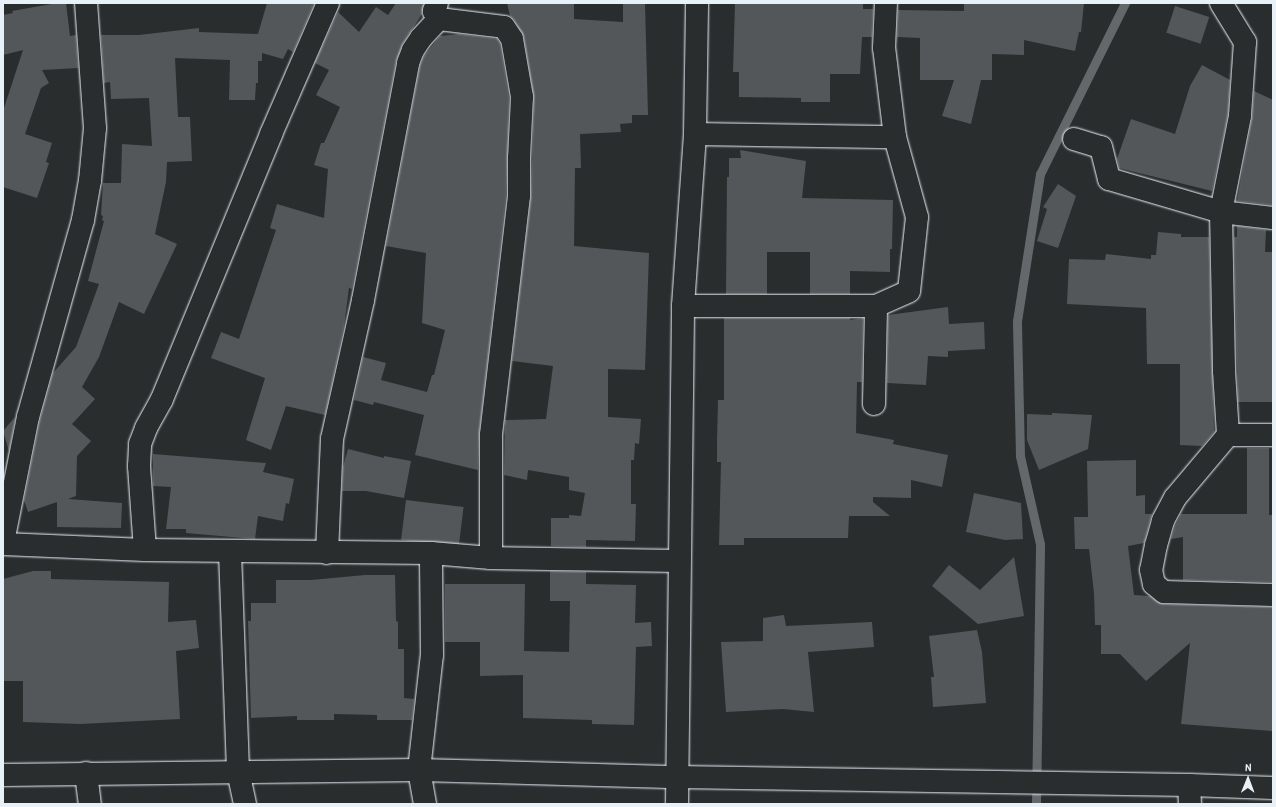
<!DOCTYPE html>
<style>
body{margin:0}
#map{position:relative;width:1276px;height:807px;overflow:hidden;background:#2a2d2e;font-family:"Patrick Hand",sans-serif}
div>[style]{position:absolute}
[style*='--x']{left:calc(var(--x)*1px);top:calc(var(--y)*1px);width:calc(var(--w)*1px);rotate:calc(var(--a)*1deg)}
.stream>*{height:9px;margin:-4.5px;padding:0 4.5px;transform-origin:4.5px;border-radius:4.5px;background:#63686b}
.building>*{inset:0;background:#535759;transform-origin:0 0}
.roads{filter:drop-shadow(0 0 1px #e8f1f8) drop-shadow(0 0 1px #e8f1f8)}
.minor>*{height:22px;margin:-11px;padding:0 11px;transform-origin:11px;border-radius:11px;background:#2a2d2e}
span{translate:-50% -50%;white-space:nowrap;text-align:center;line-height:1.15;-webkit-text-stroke:3.5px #2a2d2e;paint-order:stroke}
.frame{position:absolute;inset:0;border:4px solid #e8f1f8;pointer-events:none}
.north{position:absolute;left:1228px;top:759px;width:40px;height:40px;-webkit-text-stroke:3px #2a2d2e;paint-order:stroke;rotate:1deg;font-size:11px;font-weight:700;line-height:16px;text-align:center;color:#e8f1f8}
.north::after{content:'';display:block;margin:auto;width:14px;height:18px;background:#e8f1f8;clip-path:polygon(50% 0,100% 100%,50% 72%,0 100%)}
</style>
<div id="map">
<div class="stream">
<div style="--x:1036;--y:804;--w:260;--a:-89.1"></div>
<div style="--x:1040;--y:544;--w:90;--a:-102.8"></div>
<div style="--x:1020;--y:456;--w:135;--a:-91.3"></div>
<div style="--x:1017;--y:321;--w:149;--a:-81.1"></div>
<div style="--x:1040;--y:174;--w:191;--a:-63.6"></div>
</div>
<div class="building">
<div style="clip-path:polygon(57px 3px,66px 3px,70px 36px,76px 35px,78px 68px,42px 70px,49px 83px,41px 88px,25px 134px,52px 143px,46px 162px,49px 163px,37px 198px,3px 187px,3px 111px,23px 50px,3px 55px,3px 15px,13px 13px,12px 11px)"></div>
<div style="clip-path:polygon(267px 3px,314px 3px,293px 52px,288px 49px,283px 59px,262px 53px,262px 61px,258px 61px,258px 83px,256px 83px,255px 100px,229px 100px,230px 60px,175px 58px,178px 117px,190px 117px,192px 161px,167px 162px,166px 182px,155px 234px,177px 244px,144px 314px,119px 302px,99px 357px,82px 387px,95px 399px,72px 424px,91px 441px,77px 456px,76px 496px,68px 499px,122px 503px,121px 528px,57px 527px,57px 502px,28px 512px,24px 500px,40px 420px,53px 373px,76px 347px,99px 284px,88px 281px,104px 221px,102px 220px,103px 216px,101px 215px,103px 183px,121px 183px,122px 144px,152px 146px,149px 98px,111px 99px,110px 82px,104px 83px,101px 35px,139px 35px,199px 28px,199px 32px,258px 34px)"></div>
<div style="clip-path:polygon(396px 3px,424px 3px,422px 14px,403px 43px,396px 61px,352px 289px,349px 288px,344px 326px,325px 415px,286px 406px,271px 450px,246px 440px,265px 378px,211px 358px,221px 332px,239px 339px,276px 230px,270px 228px,277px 204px,324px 218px,328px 169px,314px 165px,321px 143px,324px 143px,340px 107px,316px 95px,329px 70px,315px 63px,338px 12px,359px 32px,376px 7px,388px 15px)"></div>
<div style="clip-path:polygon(507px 3px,574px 3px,574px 19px,623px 22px,623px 3px,645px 3px,648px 115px,632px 115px,632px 123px,620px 124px,621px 132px,580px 134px,581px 168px,575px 168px,574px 246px,649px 253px,645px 370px,608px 369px,608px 417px,641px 419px,639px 444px,635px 443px,634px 460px,631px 460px,631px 504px,636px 504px,635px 541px,586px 540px,586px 547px,551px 546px,551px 518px,569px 518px,569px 515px,581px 516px,585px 493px,569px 490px,569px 477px,528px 470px,527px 480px,504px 475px,505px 420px,546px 419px,553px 366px,512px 361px,531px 197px,534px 97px,524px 37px,514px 20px,510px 16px)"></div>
<div style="clip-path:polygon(735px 3px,863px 3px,863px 9px,873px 9px,872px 37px,862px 37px,860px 74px,830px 74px,830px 102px,801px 102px,801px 98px,739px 97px,739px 72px,733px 72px)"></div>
<div style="clip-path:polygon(964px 3px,1084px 3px,1081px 32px,1079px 32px,1075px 51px,1024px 40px,1024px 55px,992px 54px,992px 80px,981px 80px,971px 124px,942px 116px,954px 80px,920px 80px,920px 38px,897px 37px,898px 10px,964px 11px)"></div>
<div style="left:1175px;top:6px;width:36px;height:28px;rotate:18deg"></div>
<div style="clip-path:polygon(459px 34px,497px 39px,500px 44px,509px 98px,506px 195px,479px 434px,478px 470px,415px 455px,424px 415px,374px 402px,373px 405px,354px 400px,363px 357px,386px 363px,381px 380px,427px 392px,432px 375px,434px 375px,445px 330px,422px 323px,426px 253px,386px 246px,420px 66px,424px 56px,440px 36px)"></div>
<div style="clip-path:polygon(1202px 65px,1230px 80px,1228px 114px,1212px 191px,1119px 168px,1117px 159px,1131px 119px,1175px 134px,1190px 86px)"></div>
<div style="clip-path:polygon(1254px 91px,1273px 100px,1273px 205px,1237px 201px,1252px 118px)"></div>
<div style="clip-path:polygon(740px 150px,806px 161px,802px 198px,893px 200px,892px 249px,890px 249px,890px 272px,850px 271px,850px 294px,810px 294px,810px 252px,767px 252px,767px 294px,726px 294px,727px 177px,729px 177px,729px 158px,741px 158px)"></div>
<div style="clip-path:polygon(1058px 184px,1076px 196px,1058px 248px,1037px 241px,1047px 209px,1043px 207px)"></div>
<div style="clip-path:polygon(1237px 226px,1266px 230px,1265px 252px,1273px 252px,1273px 402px,1238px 402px,1234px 237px,1237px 237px)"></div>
<div style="clip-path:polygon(1158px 232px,1181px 234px,1181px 237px,1209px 237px,1214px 432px,1202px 446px,1180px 445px,1180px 364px,1147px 364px,1146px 308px,1067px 304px,1069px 259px,1105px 260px,1106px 254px,1151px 259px,1151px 255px,1156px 255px)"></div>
<div style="clip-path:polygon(948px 307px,949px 324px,984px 322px,985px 349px,948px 351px,948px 357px,928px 356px,926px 385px,887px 383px,888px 315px)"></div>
<div style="clip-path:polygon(724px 318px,850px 318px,850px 320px,863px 318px,862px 382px,857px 382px,856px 433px,894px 440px,893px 444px,948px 455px,942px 487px,911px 480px,911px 498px,873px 497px,873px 502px,890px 516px,849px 516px,848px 538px,744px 538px,744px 545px,719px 545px,721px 462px,717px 462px,717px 440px,718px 400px,724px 400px)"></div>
<div style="clip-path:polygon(1052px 413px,1092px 415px,1088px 449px,1039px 470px,1027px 440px,1027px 414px,1052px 415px)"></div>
<div style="clip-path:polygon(15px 417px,9px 451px,3px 431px)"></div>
<div style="clip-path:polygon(1247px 448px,1269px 448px,1269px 515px,1273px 515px,1273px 582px,1183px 580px,1183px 537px,1171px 539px,1175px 526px,1181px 514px,1247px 514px)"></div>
<div style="clip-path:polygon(348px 449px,384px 458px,384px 456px,411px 461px,404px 498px,366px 491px,342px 491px,343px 467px)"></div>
<div style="clip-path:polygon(153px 454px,266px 463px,263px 472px,294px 479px,289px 504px,286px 503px,283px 521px,258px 516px,255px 539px,186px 533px,186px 529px,166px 529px,171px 487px,153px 486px)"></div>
<div style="clip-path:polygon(1136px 460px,1136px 496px,1145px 495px,1145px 514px,1152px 514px,1144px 543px,1128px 546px,1134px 595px,1150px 596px,1164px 604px,1273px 607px,1273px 731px,1181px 724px,1190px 643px,1146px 681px,1120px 654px,1101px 654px,1101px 625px,1095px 625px,1094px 593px,1089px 549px,1075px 549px,1074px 517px,1088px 517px,1087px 461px)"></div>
<div style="clip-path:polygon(974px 493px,1021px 503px,1023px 539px,1005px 540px,966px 532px)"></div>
<div style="left:406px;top:500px;width:58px;height:40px;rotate:7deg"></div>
<div style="clip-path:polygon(1014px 557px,1024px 616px,978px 624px,932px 586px,949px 565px,980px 590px)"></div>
<div style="clip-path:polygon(33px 571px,51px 571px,51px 579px,169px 582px,168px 622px,196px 620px,199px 648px,176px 651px,180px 719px,80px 724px,23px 722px,23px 681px,3px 681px,3px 579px)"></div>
<div style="clip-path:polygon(550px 571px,586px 572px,586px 584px,636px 585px,635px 623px,651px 622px,652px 646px,636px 647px,634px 725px,592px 724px,592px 720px,523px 718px,523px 675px,480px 676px,480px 642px,445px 642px,445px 584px,525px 584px,524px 651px,569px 652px,570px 601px,550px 601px)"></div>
<div style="clip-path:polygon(365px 575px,395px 575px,396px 621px,398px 622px,398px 649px,404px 649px,404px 698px,414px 699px,412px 720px,377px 720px,377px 715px,334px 714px,334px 720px,297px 720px,297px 716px,251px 718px,248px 621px,251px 621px,251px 603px,276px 603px,276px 580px,311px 580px)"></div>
<div style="clip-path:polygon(784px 615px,786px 626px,872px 622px,874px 647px,808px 652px,814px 712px,783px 709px,726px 712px,721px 642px,763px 641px,763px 618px)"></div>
<div style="clip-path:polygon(977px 630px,982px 652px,986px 703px,933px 707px,931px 677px,934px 677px,929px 636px)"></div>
</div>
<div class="roads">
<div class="minor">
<div style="--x:437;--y:3;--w:9;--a:111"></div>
<div style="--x:434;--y:11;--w:9;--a:58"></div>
<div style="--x:439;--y:19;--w:65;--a:7"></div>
<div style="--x:504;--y:27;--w:14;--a:56"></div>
<div style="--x:512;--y:39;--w:59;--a:80.2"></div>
<div style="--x:522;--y:97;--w:61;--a:92.8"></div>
<div style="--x:519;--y:158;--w:38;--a:90"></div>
<div style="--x:519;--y:196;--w:241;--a:96.7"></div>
<div style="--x:491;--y:435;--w:123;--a:90"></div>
<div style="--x:1221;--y:3;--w:46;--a:58.4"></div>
<div style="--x:1245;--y:42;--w:74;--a:93.9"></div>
<div style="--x:1240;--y:116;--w:98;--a:101.2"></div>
<div style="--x:1221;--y:212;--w:159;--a:88.9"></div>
<div style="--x:1224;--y:371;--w:64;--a:86.4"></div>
<div style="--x:1228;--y:435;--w:82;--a:130.1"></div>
<div style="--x:1175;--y:498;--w:26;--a:118"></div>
<div style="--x:1163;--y:521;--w:25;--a:106"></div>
<div style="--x:1156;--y:545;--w:25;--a:101"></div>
<div style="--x:1151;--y:570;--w:14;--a:78"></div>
<div style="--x:1154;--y:584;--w:13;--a:39"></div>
<div style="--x:1164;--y:592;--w:109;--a:1.6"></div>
<div style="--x:695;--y:134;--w:200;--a:0.9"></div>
<div style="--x:1074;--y:139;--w:28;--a:17"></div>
<div style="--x:1101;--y:147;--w:33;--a:76"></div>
<div style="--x:1109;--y:179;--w:117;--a:16.4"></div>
<div style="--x:1221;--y:212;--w:52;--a:6.6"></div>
<div style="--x:683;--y:306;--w:193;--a:0"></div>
<div style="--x:874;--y:404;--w:98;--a:-88.8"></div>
<div style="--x:876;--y:306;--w:36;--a:-24"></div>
<div style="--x:909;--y:291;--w:74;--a:-83.8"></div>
<div style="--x:917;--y:217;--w:83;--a:-105.4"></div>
<div style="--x:895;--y:137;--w:90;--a:-97"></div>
<div style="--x:884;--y:48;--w:45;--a:-87.5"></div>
<div style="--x:1228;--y:435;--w:45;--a:0"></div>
<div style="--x:3;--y:542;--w:127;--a:-78.7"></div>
<div style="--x:28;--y:417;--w:205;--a:-74.4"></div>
<div style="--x:83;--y:220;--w:40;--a:-80"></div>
<div style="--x:90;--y:181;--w:53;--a:-84.6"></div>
<div style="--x:95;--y:128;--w:125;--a:-94.1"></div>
<div style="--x:3;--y:544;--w:142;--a:2.4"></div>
<div style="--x:145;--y:550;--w:286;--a:0.6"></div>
<div style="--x:431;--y:553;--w:60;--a:4.8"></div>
<div style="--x:491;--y:558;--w:188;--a:0.9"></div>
<div style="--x:145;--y:550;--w:84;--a:-94.1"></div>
<div style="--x:139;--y:466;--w:22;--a:-87"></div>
<div style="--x:140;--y:444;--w:17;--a:-69"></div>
<div style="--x:146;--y:428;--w:33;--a:-61"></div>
<div style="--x:162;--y:399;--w:287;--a:-67.6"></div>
<div style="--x:271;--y:134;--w:143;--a:-66.5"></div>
<div style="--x:230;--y:552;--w:219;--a:87.9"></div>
<div style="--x:238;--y:771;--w:34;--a:78"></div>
<div style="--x:327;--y:553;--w:114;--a:-87.5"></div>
<div style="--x:332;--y:439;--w:142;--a:-77.4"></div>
<div style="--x:363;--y:300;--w:241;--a:-79.2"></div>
<div style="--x:408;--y:63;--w:14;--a:-69"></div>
<div style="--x:413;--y:50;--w:14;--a:-56"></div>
<div style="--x:421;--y:38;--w:26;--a:-47"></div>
<div style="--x:86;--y:773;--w:31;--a:83"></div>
<div style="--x:3;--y:775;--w:416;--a:-0.7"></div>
<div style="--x:419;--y:770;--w:258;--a:1.6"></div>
<div style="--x:677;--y:777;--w:512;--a:0.9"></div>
<div style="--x:1189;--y:785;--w:84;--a:2"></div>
<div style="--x:1189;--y:785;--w:19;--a:87"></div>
<div style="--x:425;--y:804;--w:35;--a:-100"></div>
<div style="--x:419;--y:770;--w:116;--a:-83.6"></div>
<div style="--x:432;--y:655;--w:102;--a:-90.6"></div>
<div style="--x:677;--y:804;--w:498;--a:-89.3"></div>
<div style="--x:683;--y:306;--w:172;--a:-86"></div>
<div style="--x:695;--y:134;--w:131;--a:-89.1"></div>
</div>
</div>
<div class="frame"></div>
<div class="north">N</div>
</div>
